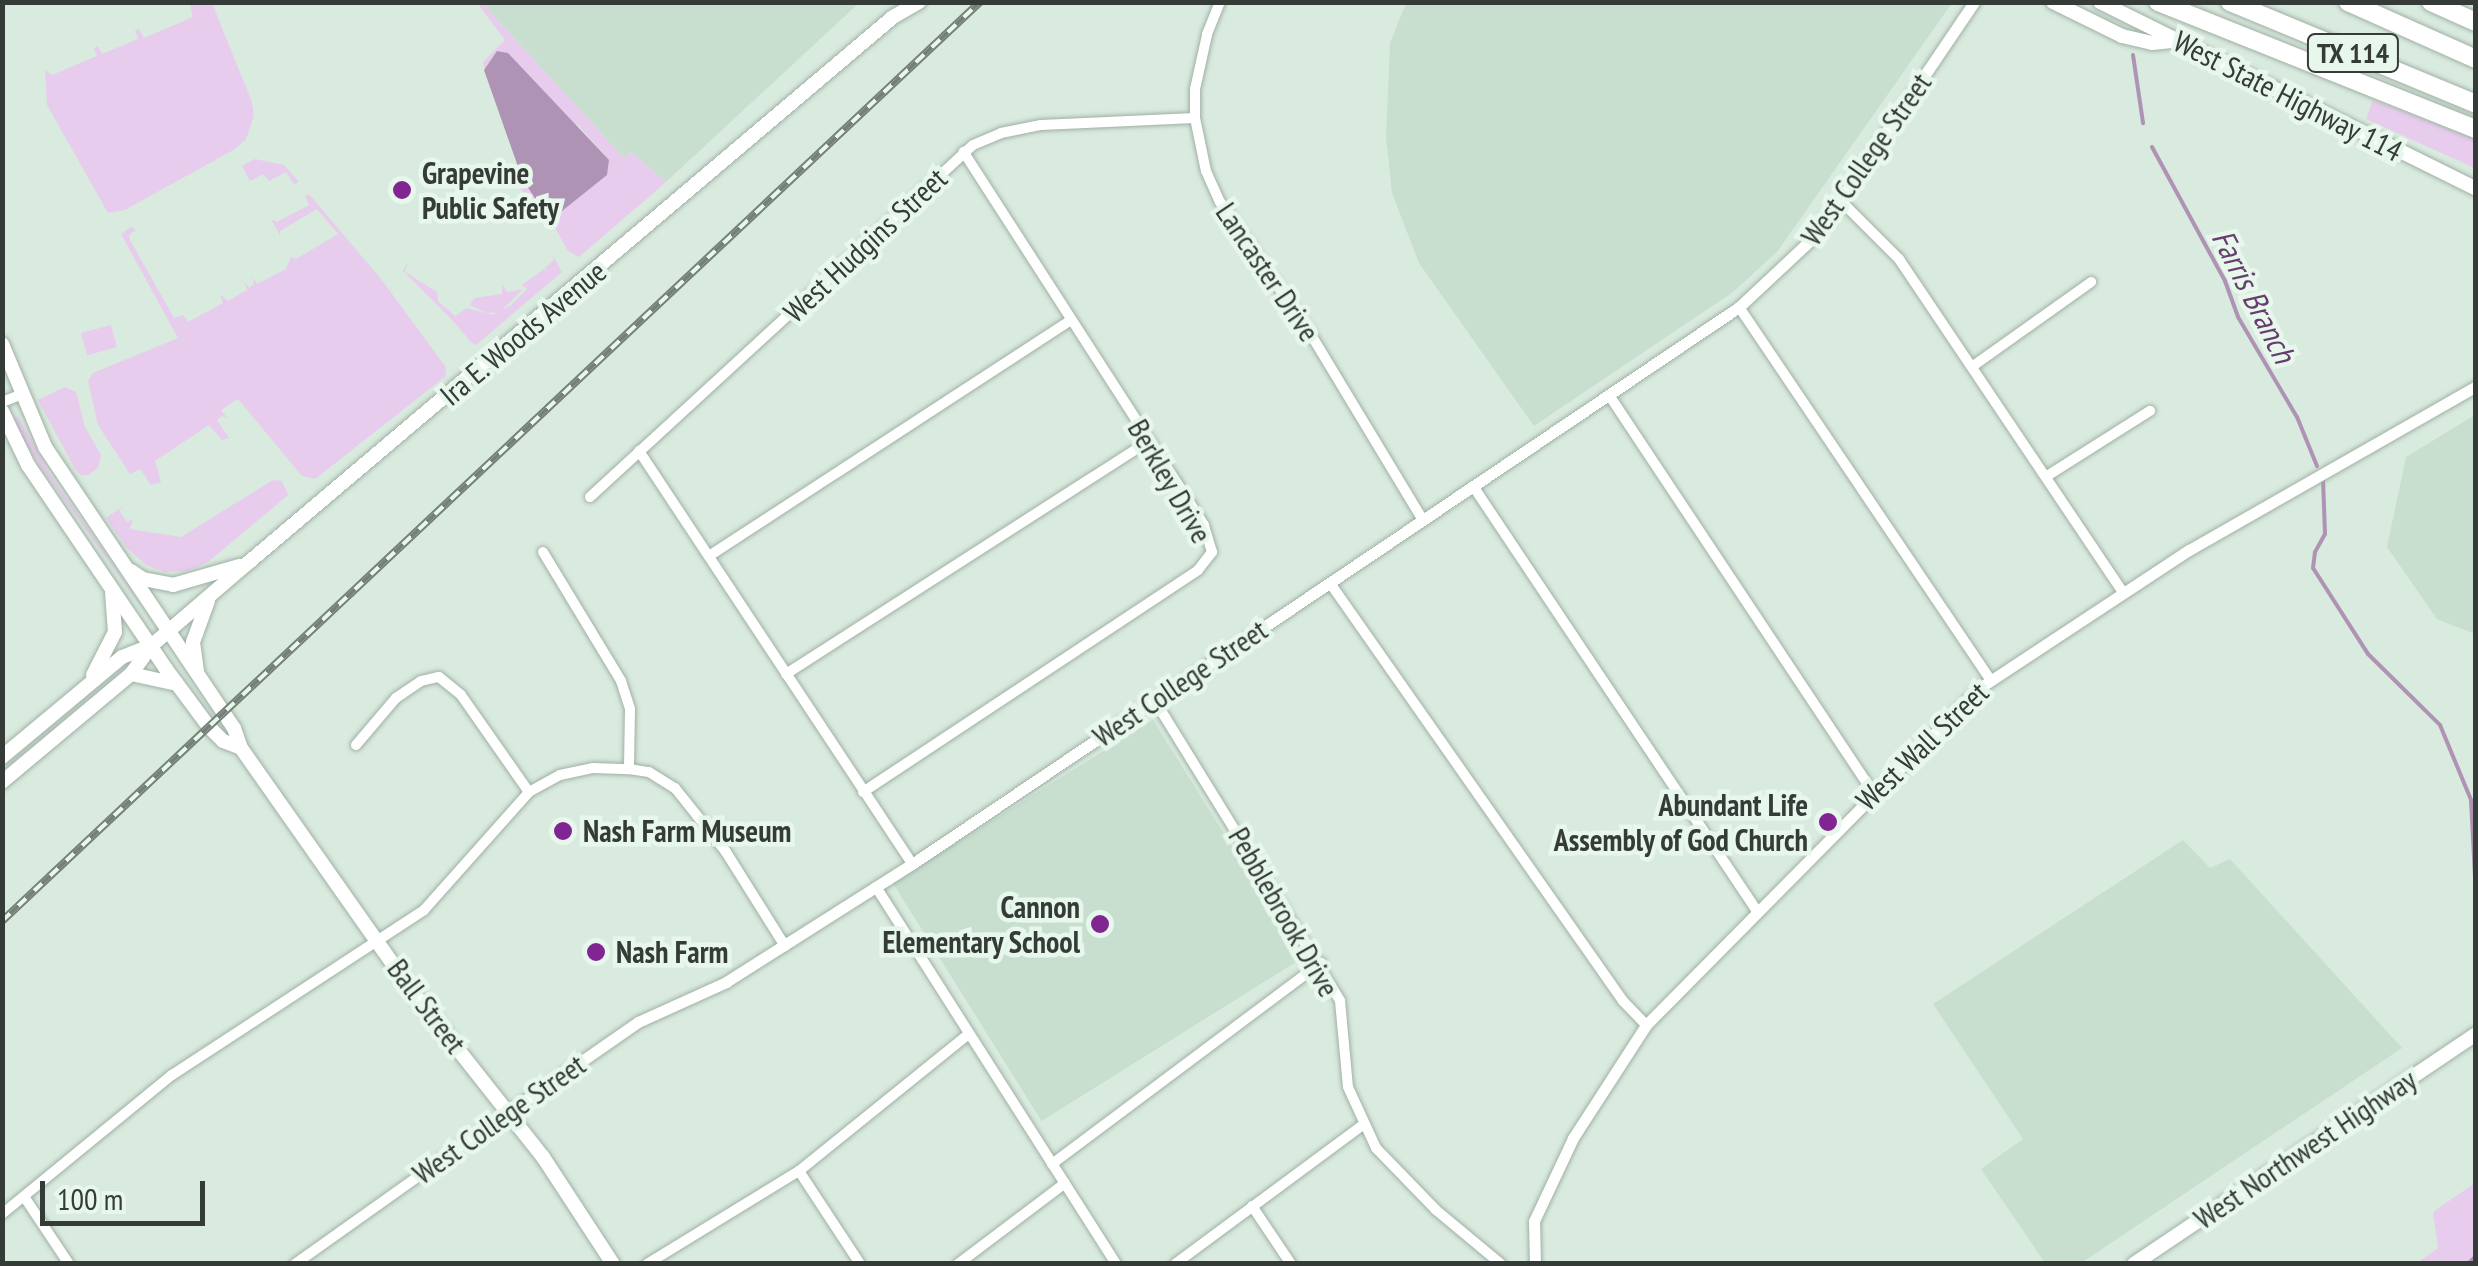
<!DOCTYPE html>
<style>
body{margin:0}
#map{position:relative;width:2478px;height:1266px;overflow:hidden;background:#d9eade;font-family:"PT Sans Narrow",sans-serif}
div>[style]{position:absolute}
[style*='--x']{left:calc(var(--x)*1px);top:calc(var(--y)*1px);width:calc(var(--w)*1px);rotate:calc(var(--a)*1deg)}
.built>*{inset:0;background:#c8dfcf;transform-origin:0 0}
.green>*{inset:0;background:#e8cced;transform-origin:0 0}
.water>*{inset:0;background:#af93b4}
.stream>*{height:4px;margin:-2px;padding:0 2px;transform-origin:2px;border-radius:2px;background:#af93b4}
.roads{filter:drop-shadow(0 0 2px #a0b0a5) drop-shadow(0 0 2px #a0b0a5)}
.minor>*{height:10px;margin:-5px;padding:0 5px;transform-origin:5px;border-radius:5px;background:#fff}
.tertiary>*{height:11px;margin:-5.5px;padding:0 5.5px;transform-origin:5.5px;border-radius:5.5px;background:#fff}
.secondary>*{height:14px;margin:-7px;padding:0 7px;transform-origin:7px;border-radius:7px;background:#fff}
.motorway>*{height:18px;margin:-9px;padding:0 9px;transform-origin:9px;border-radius:9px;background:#fff}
.rail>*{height:8px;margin-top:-4px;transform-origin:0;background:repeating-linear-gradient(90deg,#e7f7eb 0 11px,#758079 0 22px);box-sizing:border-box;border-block:2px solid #758079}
.dots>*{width:28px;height:28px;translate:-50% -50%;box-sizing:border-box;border:5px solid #e7f7eb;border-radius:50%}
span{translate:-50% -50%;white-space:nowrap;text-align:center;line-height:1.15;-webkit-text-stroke:9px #e7f7eb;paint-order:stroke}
.shield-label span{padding:2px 8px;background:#e7f7eb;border:2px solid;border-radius:8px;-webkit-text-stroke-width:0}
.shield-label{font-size:28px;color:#353b37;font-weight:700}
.street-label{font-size:30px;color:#353b37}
.poi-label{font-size:30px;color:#353b37;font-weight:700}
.left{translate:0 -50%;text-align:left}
.right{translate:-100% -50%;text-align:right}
.water-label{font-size:32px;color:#653e6d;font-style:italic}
.frame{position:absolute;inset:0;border:5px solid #353b37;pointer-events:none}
.scale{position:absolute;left:40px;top:1181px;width:165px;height:45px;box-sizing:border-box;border:5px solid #353b37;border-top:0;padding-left:12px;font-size:30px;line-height:35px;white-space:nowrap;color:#353b37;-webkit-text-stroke:8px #e7f7eb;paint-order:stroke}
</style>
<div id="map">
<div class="built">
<div style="clip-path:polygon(482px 3px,859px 3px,666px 182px,631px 152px,624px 158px)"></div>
<div style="clip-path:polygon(1406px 3px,1406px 2px,1952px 3px,1777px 252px,1733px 292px,1534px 426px,1419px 263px,1392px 193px,1386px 137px,1390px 43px)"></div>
<div style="clip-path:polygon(2475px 415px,2475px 634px,2437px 619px,2387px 547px,2406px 457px)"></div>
<div style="left:1153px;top:720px;width:281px;height:307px;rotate:58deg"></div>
<div style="clip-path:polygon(2183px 840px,2210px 868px,2230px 859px,2402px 1048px,2081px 1263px,2045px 1263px,1981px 1169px,2023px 1139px,1933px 1004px)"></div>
</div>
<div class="green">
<div style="clip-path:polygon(212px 3px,252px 102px,254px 116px,246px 139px,235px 149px,125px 210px,108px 213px,47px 105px,45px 70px,52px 75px,97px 56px,94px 48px,98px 46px,102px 54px,138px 39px,135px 30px,139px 29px,144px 38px,193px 17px,190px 5px)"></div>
<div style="clip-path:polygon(477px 3px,482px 3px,624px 158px,631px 152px,666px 182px,579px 257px,568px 251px,549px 217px,546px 225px,516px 182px,526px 177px,543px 211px,553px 215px,607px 175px,609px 160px,579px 126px,484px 67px,483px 62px,505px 40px)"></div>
<div style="clip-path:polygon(2373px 100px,2475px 139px,2475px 168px,2366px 119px)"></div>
<div style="clip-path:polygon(255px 159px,284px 165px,299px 182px,294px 185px,286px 172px,269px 181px,263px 174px,250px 181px,242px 166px)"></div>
<div style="clip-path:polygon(309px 194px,381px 279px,445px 366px,446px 376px,315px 479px,302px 476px,238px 399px,221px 410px,228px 419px,222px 416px,217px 420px,229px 438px,222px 440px,209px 425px,155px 461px,161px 482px,151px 485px,140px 469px,130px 474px,98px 425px,88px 381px,93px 373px,178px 338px,121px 234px,131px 227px,136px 230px,129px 235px,130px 240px,174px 318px,183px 315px,188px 322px,223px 303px,220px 294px,228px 301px,247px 290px,244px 281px,249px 288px,254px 284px,252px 277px,257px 284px,286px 269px,291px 257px,296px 259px,338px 234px,317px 209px,280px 231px,280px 236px,271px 219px,277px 222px,309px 205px,305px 196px)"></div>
<div style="clip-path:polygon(551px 252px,562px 272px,476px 345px,471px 342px,452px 320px,404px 272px,403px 270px,408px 262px,405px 272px,437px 292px,438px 301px,455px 316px,467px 308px,492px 315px,510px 306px,527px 289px,522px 285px,544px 269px,549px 272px,545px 268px,554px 260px)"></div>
<div style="clip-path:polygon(502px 284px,507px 292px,523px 289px,500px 312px,486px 313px,470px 305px,474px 298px,502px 294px)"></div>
<div style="left:111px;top:325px;width:23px;height:31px;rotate:75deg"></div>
<div style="clip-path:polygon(65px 387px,76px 392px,85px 427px,101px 455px,98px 468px,88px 475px,81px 475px,75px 469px,38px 400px)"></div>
<div style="clip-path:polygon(18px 416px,50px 474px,148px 615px,43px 471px,19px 433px,14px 419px)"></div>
<div style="clip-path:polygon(273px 480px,282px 481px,288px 495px,208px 562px,187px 571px,165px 572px,146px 565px,127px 548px,106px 518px,126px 504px,119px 510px,127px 522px,133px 519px,130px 529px,181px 537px)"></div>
<div style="clip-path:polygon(2475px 1183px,2475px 1263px,2417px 1263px,2438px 1248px,2433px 1212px)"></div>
</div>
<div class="water">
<div style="clip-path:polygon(497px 51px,508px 53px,609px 160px,607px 175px,557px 215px,543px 211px,522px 178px,484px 70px)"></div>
</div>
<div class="stream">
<div style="--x:2133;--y:55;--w:69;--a:81.6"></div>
<div style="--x:2152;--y:147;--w:153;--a:61.4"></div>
<div style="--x:2225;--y:281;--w:38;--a:70"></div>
<div style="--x:2238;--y:317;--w:116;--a:59.5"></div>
<div style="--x:2297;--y:417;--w:53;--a:67.8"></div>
<div style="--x:2323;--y:479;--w:55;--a:87.9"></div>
<div style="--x:2325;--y:534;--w:21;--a:119"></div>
<div style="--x:2315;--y:552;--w:16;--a:97"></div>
<div style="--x:2313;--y:568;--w:102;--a:57.4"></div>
<div style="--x:2368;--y:654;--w:101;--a:44.6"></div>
<div style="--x:2440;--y:725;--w:81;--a:67.5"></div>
<div style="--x:2471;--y:800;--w:96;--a:87"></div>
<div style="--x:2468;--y:1264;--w:11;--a:-45"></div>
</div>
<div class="roads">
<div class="minor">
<div style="--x:1220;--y:2;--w:35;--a:112"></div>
<div style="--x:1207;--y:35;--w:55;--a:102.5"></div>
<div style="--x:1195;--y:89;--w:29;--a:90"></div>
<div style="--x:1195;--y:118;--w:54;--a:78.3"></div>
<div style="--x:1206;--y:171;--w:34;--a:66"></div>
<div style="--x:1220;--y:202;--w:159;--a:55.5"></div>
<div style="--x:1310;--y:333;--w:218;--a:58.9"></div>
<div style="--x:1840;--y:200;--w:83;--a:45"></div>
<div style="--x:1899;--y:259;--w:400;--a:56.1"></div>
<div style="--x:1739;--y:307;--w:449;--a:56"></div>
<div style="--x:1973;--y:366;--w:145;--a:-35.4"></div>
<div style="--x:1609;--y:395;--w:477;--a:56.4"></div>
<div style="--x:2;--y:402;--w:19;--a:-21"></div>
<div style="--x:639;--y:451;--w:495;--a:56.5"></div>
<div style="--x:2047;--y:476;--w:122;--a:-32.3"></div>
<div style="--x:1473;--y:486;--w:511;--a:56.25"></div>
<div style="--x:590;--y:497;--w:520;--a:-42.58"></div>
<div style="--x:973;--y:145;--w:30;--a:-23"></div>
<div style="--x:1001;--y:133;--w:41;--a:-11.3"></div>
<div style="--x:1041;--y:125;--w:154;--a:-2.6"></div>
<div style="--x:543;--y:552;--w:151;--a:58.8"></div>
<div style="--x:621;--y:681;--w:29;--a:72"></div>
<div style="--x:630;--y:709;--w:60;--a:91"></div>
<div style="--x:709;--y:556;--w:432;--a:-33.1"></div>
<div style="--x:1330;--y:583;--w:510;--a:54.97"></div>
<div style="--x:1623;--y:1001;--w:33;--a:46"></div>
<div style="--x:786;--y:674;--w:431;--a:-32.7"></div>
<div style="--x:1155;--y:701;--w:352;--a:58.3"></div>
<div style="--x:1340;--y:1001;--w:86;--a:84.7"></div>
<div style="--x:1348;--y:1087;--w:67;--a:65.3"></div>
<div style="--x:1376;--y:1148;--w:86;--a:45.9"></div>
<div style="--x:1436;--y:1210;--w:85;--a:39.7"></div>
<div style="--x:356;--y:745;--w:62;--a:-49.6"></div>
<div style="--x:396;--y:698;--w:30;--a:-34"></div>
<div style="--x:421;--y:681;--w:18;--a:-13"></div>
<div style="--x:439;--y:677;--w:28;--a:39"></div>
<div style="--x:461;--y:695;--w:118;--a:55"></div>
<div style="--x:863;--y:792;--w:402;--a:-33.5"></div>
<div style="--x:1198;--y:570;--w:23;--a:-52"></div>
<div style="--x:1212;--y:552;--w:28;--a:-107"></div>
<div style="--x:1204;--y:525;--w:444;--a:-122.8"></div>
<div style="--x:876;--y:887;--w:447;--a:57.5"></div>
<div style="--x:1052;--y:1164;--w:336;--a:-36.8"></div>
<div style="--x:799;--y:1171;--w:111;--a:56.7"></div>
<div style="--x:25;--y:1198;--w:79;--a:56.3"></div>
<div style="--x:1252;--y:1206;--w:70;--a:56.1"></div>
<div style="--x:2;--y:1214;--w:220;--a:-39.3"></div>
<div style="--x:172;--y:1075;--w:301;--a:-33.2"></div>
<div style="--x:424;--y:910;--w:158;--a:-48.3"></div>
<div style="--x:529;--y:792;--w:35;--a:-29"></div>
<div style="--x:560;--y:775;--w:34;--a:-12"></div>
<div style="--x:593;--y:768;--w:36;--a:2"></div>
<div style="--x:629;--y:769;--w:20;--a:9"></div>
<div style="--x:649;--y:772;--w:31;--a:32"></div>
<div style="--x:675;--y:788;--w:82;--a:51.4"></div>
<div style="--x:726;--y:852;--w:111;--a:57.9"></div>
<div style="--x:295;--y:1264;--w:264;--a:-35.4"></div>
<div style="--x:647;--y:1264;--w:178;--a:-31.5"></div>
<div style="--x:799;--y:1171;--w:218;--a:-38.9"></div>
<div style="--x:958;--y:1264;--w:134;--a:-37.1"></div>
<div style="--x:1175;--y:1264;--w:234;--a:-36.5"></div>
</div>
<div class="tertiary">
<div style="--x:510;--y:1111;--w:156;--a:-34.8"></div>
<div style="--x:638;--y:1022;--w:97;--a:-24.4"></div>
<div style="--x:726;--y:982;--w:220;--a:-32.4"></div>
<div style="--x:912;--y:864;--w:997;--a:-33.96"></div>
<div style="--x:1739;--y:307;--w:107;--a:-43.1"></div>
<div style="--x:1817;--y:234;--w:280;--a:-55.9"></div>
<div style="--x:1535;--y:1264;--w:43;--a:-91.3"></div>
<div style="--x:1534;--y:1221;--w:92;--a:-64.8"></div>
<div style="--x:1573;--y:1138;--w:135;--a:-57.1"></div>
<div style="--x:1646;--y:1025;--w:476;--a:-45.3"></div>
<div style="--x:1981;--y:687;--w:249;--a:-33.4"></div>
<div style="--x:2189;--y:550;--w:331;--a:-29.7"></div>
</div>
<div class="secondary">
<div style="--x:2053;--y:2;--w:77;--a:26.2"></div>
<div style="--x:2122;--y:36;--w:31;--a:13"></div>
<div style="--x:2152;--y:43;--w:27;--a:-6"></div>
<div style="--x:2100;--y:2;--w:420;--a:26.4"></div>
<div style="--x:2;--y:344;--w:112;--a:67.3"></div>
<div style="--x:45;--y:447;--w:339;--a:56.1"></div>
<div style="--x:234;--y:728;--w:21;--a:71"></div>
<div style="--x:241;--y:748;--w:296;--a:54.9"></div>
<div style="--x:411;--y:990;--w:213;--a:51.7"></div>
<div style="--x:543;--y:1157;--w:128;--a:56.8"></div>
<div style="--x:2;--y:411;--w:60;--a:64.3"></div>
<div style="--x:28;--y:465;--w:246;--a:55.9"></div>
<div style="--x:166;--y:669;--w:72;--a:53.4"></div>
<div style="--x:209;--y:727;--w:20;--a:45"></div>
<div style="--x:223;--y:741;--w:19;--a:21"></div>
<div style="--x:131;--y:571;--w:14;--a:34"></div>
<div style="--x:143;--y:579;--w:31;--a:11"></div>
<div style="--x:173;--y:585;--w:69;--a:-16.1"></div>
<div style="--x:197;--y:671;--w:29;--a:-98"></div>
<div style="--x:193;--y:642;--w:44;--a:-69.9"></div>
<div style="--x:131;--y:674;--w:47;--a:12.3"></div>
<div style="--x:93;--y:675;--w:48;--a:-62.9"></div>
<div style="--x:115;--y:632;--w:40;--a:-94.3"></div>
<div style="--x:2;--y:757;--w:156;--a:-39.8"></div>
<div style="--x:122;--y:657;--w:31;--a:-21"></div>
<div style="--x:2;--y:782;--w:168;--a:-39.9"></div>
<div style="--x:131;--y:674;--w:34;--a:-54"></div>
<div style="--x:151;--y:646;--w:129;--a:-40.6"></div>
<div style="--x:249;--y:562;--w:844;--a:-40.24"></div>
<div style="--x:893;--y:17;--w:30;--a:-30"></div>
<div style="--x:2134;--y:1264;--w:412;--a:-33.9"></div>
</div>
<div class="motorway">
<div style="--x:2158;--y:2;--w:342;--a:21.8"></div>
<div style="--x:2230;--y:2;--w:266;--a:22.5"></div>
<div style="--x:2348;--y:2;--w:140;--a:24"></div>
<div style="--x:2431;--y:2;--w:49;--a:24"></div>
</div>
</div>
<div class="rail">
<div style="--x:2;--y:921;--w:1342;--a:-43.22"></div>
</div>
<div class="dots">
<div style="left:402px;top:190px;background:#802592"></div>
<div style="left:1828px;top:822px;background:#802592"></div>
<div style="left:563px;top:831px;background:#802592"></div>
<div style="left:1100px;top:924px;background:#802592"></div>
<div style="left:596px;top:952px;background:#802592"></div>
</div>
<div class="shield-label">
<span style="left:2353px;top:53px">TX 114</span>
</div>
<div class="street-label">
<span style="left:2288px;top:96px;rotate:27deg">West State Highway 114</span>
<span style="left:1866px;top:159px;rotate:-55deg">West College Street</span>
<span style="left:865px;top:245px;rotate:-43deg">West Hudgins Street</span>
<span style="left:1268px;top:272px;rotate:56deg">Lancaster Drive</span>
<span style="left:523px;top:333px;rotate:-40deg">Ira E. Woods Avenue</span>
<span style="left:1170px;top:481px;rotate:60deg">Berkley Drive</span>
<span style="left:1180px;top:683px;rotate:-34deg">West College Street</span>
<span style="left:1922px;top:746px;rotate:-44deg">West Wall Street</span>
<span style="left:1284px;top:912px;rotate:60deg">Pebblebrook Drive</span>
<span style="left:427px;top:1006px;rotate:53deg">Ball Street</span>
<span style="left:499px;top:1119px;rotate:-35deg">West College Street</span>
<span style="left:2305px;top:1149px;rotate:-34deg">West Northwest Highway</span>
</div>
<div class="poi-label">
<span class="left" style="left:422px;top:190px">Grapevine<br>Public Safety</span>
<span class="right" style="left:1808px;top:822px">Abundant Life<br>Assembly of God Church</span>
<span class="left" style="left:583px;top:831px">Nash Farm Museum</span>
<span class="right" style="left:1080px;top:924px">Cannon<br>Elementary School</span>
<span class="left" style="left:616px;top:952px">Nash Farm</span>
</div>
<div class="water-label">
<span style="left:2254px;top:296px;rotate:63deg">Farris Branch</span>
</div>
<div class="frame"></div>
<div class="scale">100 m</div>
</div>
